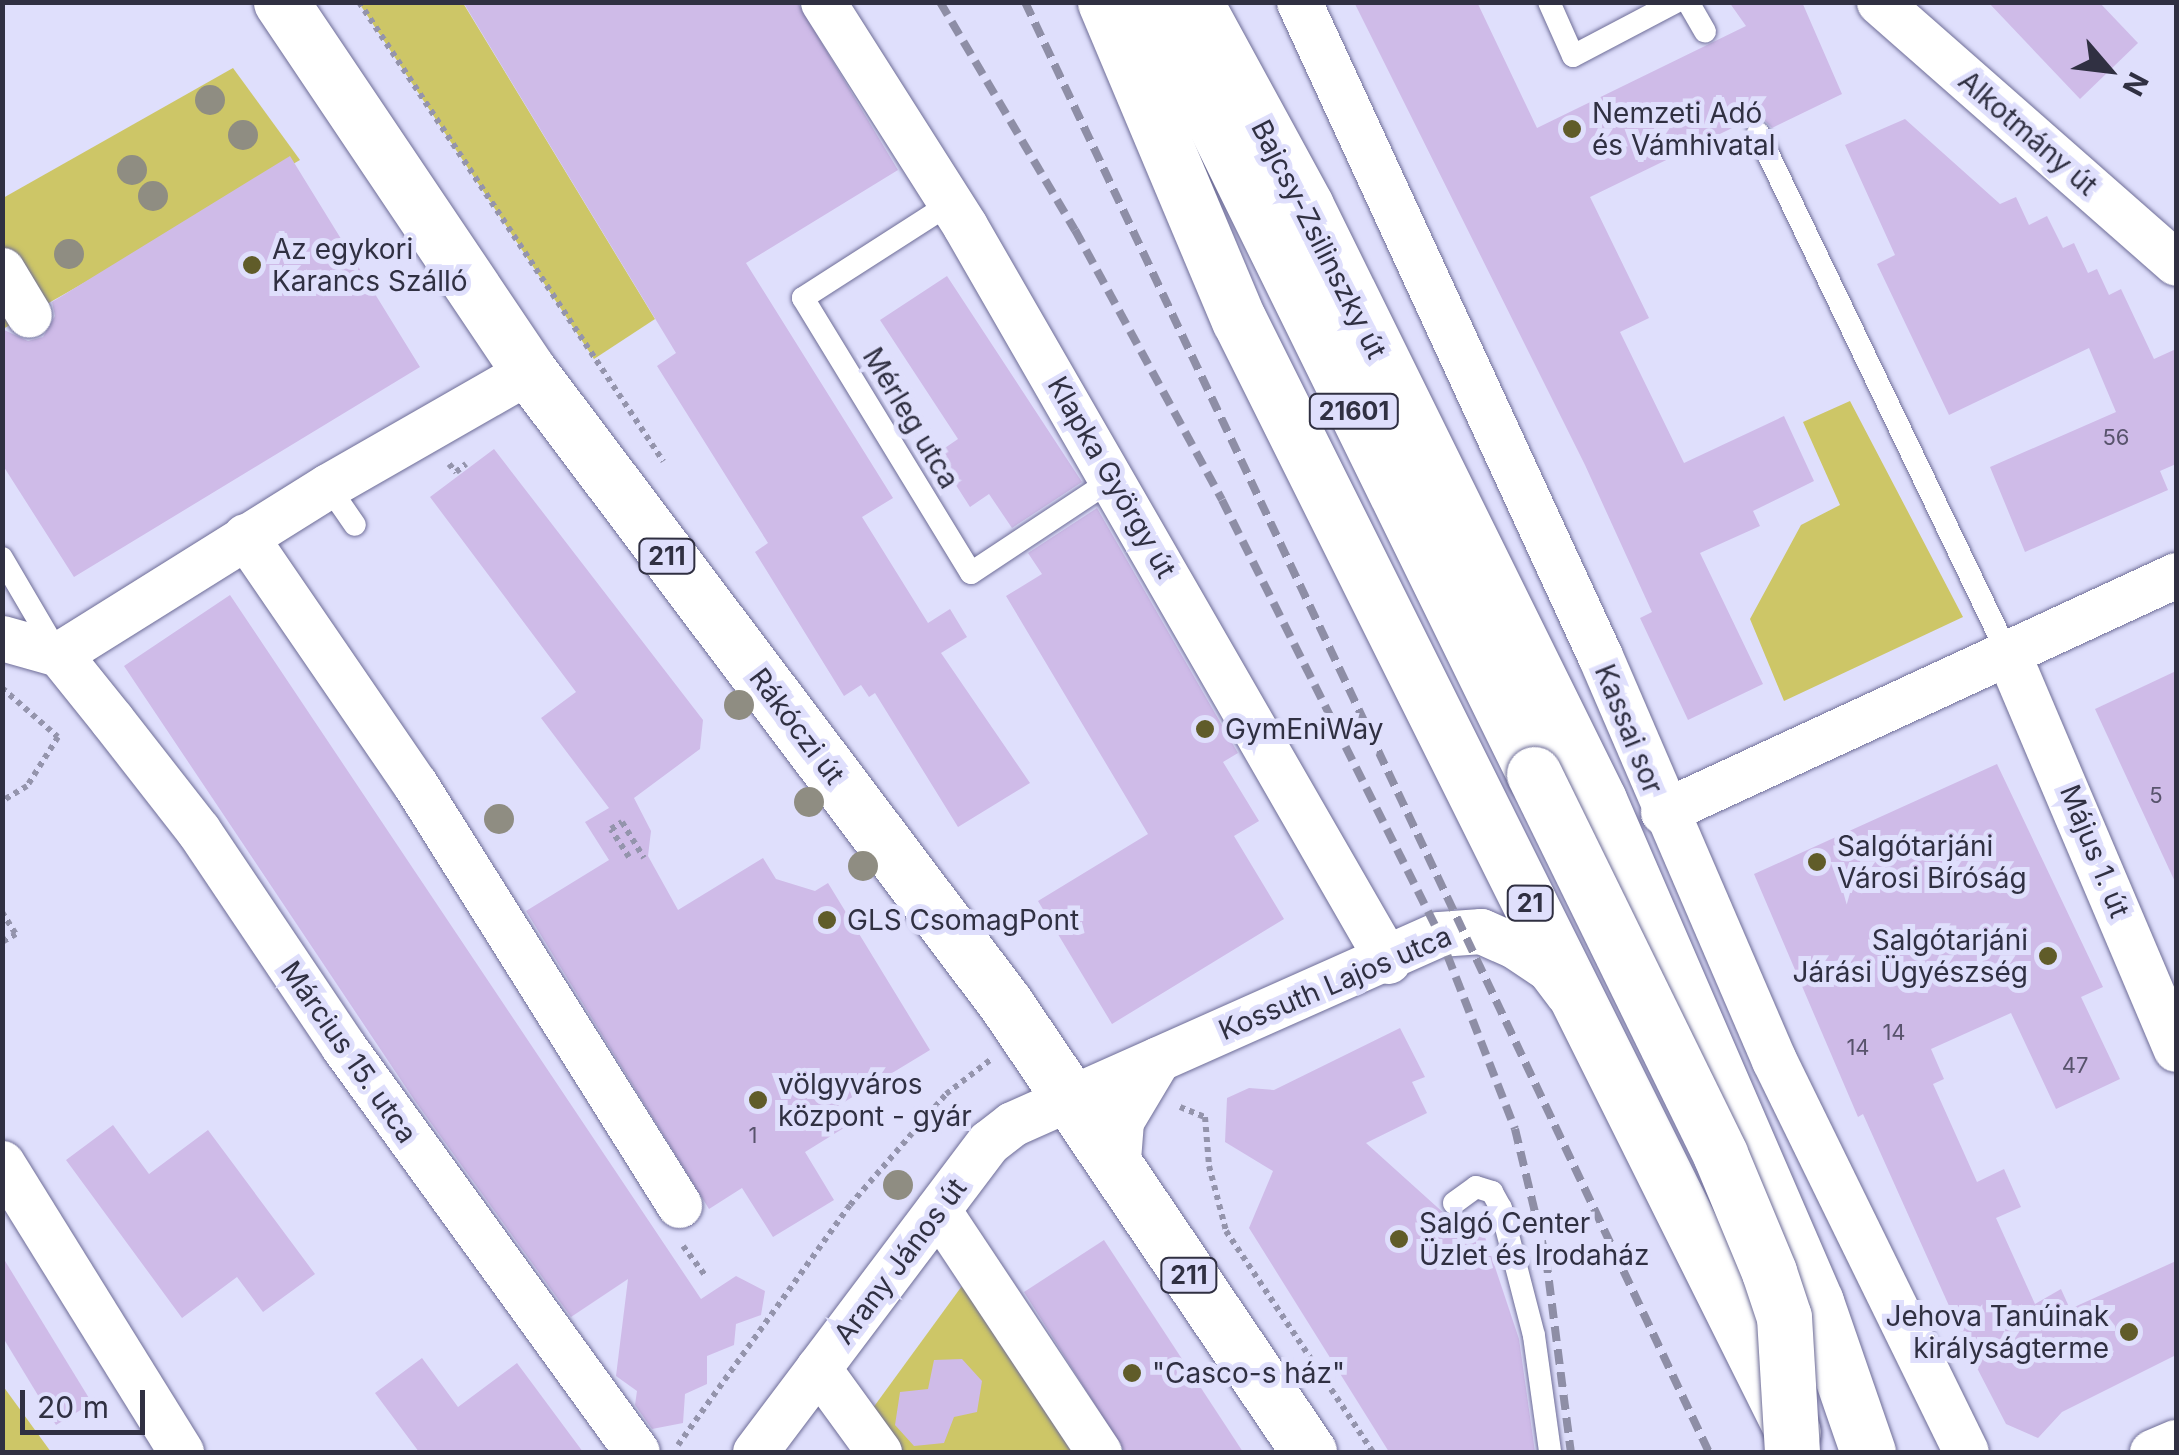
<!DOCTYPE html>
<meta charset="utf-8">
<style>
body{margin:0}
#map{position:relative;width:2179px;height:1455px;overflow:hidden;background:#dfdffc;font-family:Inter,sans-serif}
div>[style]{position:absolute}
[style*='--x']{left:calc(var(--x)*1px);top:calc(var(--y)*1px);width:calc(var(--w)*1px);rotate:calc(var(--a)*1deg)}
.green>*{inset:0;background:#cdc667}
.building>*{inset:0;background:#cfbbe8}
.path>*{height:6px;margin-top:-3px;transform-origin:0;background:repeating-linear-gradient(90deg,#9494ac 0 5px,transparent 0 10px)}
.roads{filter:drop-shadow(0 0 2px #6e6d97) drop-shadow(0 0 2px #6e6d97)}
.lane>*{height:22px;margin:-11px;padding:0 11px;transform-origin:11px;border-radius:11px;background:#fff}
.street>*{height:45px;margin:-22.5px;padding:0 22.5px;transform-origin:22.5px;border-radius:22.5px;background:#fff}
.primary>*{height:55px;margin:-27.5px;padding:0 27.5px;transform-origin:27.5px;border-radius:27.5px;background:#fff}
.rail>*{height:8px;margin-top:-4px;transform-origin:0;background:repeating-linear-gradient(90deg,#8e8ea6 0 15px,transparent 0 23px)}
.bridges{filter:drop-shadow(0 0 2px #6e6d97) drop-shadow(0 0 2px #6e6d97)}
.primary-bridge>*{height:55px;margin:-27.5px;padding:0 27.5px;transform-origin:27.5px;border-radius:27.5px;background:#fff}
.trees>*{width:30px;height:30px;margin:-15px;border-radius:50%;background:#8f8d82}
.dots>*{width:28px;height:28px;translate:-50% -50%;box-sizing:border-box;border:5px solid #dfdffc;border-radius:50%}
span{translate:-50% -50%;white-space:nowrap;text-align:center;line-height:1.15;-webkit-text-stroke:10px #dfdffc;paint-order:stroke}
.number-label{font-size:22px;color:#58536c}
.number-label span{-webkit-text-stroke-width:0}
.shield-label span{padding:2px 8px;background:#dfdffc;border:2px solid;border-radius:8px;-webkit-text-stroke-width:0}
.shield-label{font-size:25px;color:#303042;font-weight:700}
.poi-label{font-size:28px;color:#303042}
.left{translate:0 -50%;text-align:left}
.right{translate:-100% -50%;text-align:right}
.street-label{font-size:28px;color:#303042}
.frame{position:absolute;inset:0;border:5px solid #303042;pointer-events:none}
.north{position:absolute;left:2059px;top:20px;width:100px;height:100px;-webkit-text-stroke:8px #dfdffc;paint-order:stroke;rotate:118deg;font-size:28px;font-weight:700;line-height:40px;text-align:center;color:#303042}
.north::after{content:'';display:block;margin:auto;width:35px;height:45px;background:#303042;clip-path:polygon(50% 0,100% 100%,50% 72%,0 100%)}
.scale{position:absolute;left:20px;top:1390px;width:125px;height:45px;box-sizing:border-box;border:5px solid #303042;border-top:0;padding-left:12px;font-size:30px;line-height:35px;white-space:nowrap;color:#303042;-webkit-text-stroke:8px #dfdffc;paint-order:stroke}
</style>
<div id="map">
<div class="green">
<div style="clip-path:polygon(359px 3px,463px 3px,655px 319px,594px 359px)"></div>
<div style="clip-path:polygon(233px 68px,300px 160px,3px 329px,3px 198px)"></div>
<div style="clip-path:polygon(1850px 401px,1963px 617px,1784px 701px,1750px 619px,1801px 525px,1840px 505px,1803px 422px)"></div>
<div style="clip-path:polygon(967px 1279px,1085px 1452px,900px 1452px,870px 1412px)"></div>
<div style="clip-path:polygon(3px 1386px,51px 1452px,3px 1452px)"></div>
</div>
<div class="building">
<div style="clip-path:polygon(463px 2px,797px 2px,898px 170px,746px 263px,893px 498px,862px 517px,928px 623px,950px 609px,967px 637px,941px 653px,1030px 783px,958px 827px,875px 693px,869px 697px,861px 685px,844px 696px,755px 552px,768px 543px,657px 366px,676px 353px)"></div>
<div style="clip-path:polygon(1354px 2px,1477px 2px,1537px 128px,1746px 26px,1729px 2px,1802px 2px,1842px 94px,1772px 128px,1759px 115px,1590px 197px,1649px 318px,1620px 332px,1684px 463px,1784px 416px,1814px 481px,1753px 511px,1760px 526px,1700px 553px,1763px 684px,1688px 720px,1640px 618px,1652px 612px,1585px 465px)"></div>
<div style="clip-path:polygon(1988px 2px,2099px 2px,2138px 43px,2080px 99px)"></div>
<div style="clip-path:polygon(1905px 119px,2000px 204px,2016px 197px,2029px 225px,2047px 216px,2063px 248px,2074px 243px,2088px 273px,2097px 269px,2109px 295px,2121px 289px,2154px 359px,2176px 349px,2176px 464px,2160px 471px,2168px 490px,2025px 552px,1990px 467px,2116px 412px,2089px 348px,1949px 415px,1877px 264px,1895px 255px,1845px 145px)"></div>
<div style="clip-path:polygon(290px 156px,420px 367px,74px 577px,2px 464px,2px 329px,28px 341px,43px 337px,55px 316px,52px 302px)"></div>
<div style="clip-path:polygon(947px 276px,1082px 482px,1012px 528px,989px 494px,970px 507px,936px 454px,958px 439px,880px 320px)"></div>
<div style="clip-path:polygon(494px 449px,703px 720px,700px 749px,634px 798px,651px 831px,648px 856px,678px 910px,763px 858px,776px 879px,815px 891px,828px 883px,930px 1050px,836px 1107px,847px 1126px,805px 1152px,834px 1200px,773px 1237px,742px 1188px,709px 1209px,526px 911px,609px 860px,585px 822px,609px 808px,541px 718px,576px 692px,430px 497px)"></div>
<div style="clip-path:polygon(1097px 508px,1238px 753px,1223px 762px,1259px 821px,1234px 836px,1284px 919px,1112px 1024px,1038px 901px,1148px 834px,1006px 596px,1042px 574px,1028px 553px)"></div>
<div style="clip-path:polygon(230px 595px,701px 1299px,736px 1276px,765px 1291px,761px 1315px,736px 1324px,734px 1345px,707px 1356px,707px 1384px,685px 1394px,683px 1423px,652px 1429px,635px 1405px,637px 1391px,616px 1376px,628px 1279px,571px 1317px,415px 1101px,124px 666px)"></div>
<div style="clip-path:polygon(2176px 671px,2176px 884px,2095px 709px)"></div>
<div style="clip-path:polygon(1997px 764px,2103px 987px,2081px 997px,2120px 1079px,2056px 1109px,2011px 1013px,1931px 1049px,1944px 1079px,1933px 1084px,1977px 1182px,2004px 1169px,2021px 1207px,1996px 1218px,2035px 1304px,2061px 1289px,2070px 1309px,2176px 1261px,2176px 1355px,2062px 1412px,2038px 1438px,2006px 1424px,1976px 1366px,1863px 1114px,1858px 1117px,1754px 874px)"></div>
<div style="clip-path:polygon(1400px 1028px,1425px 1077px,1412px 1082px,1427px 1113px,1366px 1143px,1447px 1216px,1466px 1213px,1482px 1228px,1519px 1339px,1535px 1452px,1389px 1452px,1249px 1228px,1273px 1171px,1225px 1142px,1227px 1098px,1249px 1088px,1274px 1090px)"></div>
<div style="clip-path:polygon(113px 1125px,149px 1174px,208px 1130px,315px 1274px,263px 1312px,237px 1277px,182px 1318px,66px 1160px)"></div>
<div style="clip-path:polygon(1104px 1240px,1243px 1452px,1125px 1452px,1024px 1292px)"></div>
<div style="clip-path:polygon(2px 1256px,92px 1403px,56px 1425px,2px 1336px)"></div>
<div style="clip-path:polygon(422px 1358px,458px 1407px,517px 1363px,583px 1452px,419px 1452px,375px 1393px)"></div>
<div style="clip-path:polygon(962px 1359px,982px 1381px,977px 1412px,954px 1417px,944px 1443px,914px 1446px,895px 1425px,900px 1392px,928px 1389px,934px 1360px)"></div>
</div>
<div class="path">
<div style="--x:359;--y:2;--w:551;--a:56.48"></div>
<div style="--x:449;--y:464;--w:11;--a:49"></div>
<div style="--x:456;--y:472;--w:13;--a:-39"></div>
<div style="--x:2;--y:688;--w:74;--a:41.2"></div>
<div style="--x:58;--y:737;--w:58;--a:122.3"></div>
<div style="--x:27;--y:786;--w:29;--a:149"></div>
<div style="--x:629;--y:857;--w:33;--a:-123"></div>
<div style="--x:611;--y:829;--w:13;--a:-32"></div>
<div style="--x:622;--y:822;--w:42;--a:58.6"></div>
<div style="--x:2;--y:912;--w:26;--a:58"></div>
<div style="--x:16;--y:934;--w:16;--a:150"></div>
<div style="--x:1180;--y:1107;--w:27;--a:22"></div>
<div style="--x:1205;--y:1117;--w:49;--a:85.3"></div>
<div style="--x:1209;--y:1166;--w:67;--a:75.3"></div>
<div style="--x:1226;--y:1231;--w:265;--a:56.4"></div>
<div style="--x:683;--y:1246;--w:39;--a:53"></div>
<div style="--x:678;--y:1445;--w:295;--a:-54.4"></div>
<div style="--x:850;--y:1205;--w:147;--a:-49.1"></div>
<div style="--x:946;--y:1094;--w:56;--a:-37.7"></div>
</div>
<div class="roads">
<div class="lane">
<div style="--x:1549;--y:2;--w:59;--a:66"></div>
<div style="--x:1573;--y:56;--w:116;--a:-27.7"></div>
<div style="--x:1688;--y:2;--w:34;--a:60"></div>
<div style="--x:1758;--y:133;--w:578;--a:64.37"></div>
<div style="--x:951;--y:203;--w:176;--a:147.3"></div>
<div style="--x:803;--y:298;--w:322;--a:58.6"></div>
<div style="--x:971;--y:573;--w:170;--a:-33.5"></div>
<div style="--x:328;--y:486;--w:47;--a:55.3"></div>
<div style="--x:2;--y:558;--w:107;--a:59.6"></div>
<div style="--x:1454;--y:1203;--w:27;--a:-36"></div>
<div style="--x:1476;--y:1187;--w:17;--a:17"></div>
<div style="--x:1492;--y:1192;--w:18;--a:61"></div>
<div style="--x:1501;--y:1208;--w:132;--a:75.5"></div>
<div style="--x:1534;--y:1336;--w:117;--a:82.1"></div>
</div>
<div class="street">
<div style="--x:823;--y:2;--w:265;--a:57.6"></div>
<div style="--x:965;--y:226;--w:848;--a:60.08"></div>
<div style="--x:1299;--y:2;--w:720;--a:65.29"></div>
<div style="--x:1600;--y:656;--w:440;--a:66.7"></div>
<div style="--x:1774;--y:1060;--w:436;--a:63.9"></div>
<div style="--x:1879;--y:2;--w:395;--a:41.3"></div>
<div style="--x:2;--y:270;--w:52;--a:59"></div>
<div style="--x:245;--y:536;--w:301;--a:55.6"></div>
<div style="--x:415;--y:784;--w:497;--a:57.9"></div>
<div style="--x:2;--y:638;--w:59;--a:15.7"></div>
<div style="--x:59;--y:654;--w:85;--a:51.2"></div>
<div style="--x:112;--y:720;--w:140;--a:52"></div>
<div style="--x:198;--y:830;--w:260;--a:56.1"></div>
<div style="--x:343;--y:1046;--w:501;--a:54.09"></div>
<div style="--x:59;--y:654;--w:317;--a:-32"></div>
<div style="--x:328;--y:486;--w:232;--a:-29.8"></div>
<div style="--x:2008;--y:654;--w:429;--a:67"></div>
<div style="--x:1663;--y:812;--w:565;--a:-24.8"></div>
<div style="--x:2;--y:1163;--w:340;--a:58.2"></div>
<div style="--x:1117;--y:1172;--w:51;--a:-85.5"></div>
<div style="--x:1121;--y:1121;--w:72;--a:-59.2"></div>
<div style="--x:938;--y:1210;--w:291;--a:56.4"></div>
<div style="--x:818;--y:1368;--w:104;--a:54"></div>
<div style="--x:755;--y:1452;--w:388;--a:-53"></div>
<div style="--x:989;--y:1142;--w:29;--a:-38"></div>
<div style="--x:1012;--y:1124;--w:467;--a:-24"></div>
<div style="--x:1439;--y:934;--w:42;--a:-4.1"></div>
<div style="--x:1481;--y:931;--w:37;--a:24"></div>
<div style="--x:1515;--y:946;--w:41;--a:34.1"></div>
<div style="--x:1549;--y:969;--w:31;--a:53"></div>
<div style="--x:2152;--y:1452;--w:26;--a:-23"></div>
</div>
<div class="primary">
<div style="--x:281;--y:2;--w:445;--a:56.1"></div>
<div style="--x:529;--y:371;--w:793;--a:53"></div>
<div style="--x:1006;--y:1004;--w:541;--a:55.93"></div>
<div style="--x:1105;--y:2;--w:345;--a:67.2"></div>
<div style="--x:1239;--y:320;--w:1242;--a:63.52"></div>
<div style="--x:1155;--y:2;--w:860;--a:63.85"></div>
<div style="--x:1195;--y:2;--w:232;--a:61.4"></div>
<div style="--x:1306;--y:206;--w:662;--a:63.74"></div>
<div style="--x:1599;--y:800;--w:547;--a:66.62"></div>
<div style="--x:1816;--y:1302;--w:159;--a:70.9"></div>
</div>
</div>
<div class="rail">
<div style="--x:940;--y:2;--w:265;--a:59.4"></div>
<div style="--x:1075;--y:230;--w:307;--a:61.4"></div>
<div style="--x:1222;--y:500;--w:485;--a:63.4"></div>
<div style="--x:1439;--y:934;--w:209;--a:68.7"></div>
<div style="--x:1515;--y:1129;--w:133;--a:76.5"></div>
<div style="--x:1546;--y:1258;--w:196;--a:82.7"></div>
<div style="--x:1025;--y:2;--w:1603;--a:64.75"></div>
</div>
<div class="bridges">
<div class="primary-bridge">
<div style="--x:1534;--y:774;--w:423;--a:63.9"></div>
<div style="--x:1720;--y:1154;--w:128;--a:67.4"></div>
<div style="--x:1769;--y:1272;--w:47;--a:71.6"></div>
<div style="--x:1784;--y:1317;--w:135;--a:86.6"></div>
</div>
</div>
<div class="trees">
<div style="left:210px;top:100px"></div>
<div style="left:243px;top:135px"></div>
<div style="left:132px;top:170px"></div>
<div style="left:153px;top:196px"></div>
<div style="left:69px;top:254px"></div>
<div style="left:739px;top:705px"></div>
<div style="left:809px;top:802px"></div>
<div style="left:499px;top:819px"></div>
<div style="left:863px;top:866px"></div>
<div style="left:898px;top:1185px"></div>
</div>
<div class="dots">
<div style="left:1572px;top:129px;background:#605c29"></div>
<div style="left:252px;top:265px;background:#605c29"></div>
<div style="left:1205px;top:729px;background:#605c29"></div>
<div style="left:1817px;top:862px;background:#605c29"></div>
<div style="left:827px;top:920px;background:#605c29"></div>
<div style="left:2048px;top:956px;background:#605c29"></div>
<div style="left:758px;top:1100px;background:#605c29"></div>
<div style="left:1399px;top:1239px;background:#605c29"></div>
<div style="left:2129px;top:1332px;background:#605c29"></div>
<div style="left:1132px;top:1373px;background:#605c29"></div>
</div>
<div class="number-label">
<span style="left:2116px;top:438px">56</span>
<span style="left:2156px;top:796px">5</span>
<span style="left:1894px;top:1033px">14</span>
<span style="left:1858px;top:1048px">14</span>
<span style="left:2075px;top:1066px">47</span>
<span style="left:753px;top:1136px">1</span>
</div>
<div class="shield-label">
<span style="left:1354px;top:411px">21601</span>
<span style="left:667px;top:556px">211</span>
<span style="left:1530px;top:903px">21</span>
<span style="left:1189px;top:1275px">211</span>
</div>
<div class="poi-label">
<span class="left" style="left:1592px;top:129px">Nemzeti Adó<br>és Vámhivatal</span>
<span class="left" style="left:272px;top:265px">Az egykori<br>Karancs Szálló</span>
<span class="left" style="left:1225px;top:729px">GymEniWay</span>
<span class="left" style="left:1837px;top:862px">Salgótarjáni<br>Városi Bíróság</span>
<span class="left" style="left:847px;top:920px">GLS CsomagPont</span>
<span class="right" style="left:2028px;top:956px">Salgótarjáni<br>Járási Ügyészség</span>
<span class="left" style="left:778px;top:1100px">völgyváros<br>központ - gyár</span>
<span class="left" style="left:1419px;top:1239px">Salgó Center<br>Üzlet és Irodaház</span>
<span class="right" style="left:2109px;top:1332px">Jehova Tanúinak<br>királyságterme</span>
<span class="left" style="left:1152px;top:1373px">"Casco-s ház"</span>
</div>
<div class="street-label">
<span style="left:2028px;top:133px;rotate:41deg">Alkotmány út</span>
<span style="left:1319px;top:239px;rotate:63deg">Bajcsy-Zsilinszky út</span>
<span style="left:911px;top:418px;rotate:59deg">Mérleg utca</span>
<span style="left:1112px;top:477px;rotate:60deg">Klapka György út</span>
<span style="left:797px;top:726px;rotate:53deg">Rákóczi út</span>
<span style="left:1629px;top:729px;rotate:68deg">Kassai sor</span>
<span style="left:2095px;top:851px;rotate:68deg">Május 1. út</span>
<span style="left:1335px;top:983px;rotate:-23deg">Kossuth Lajos utca</span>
<span style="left:349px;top:1052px;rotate:55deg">Március 15. utca</span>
<span style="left:900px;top:1261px;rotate:-53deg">Arany János út</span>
</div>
<div class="frame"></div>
<div class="north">N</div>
<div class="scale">20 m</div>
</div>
